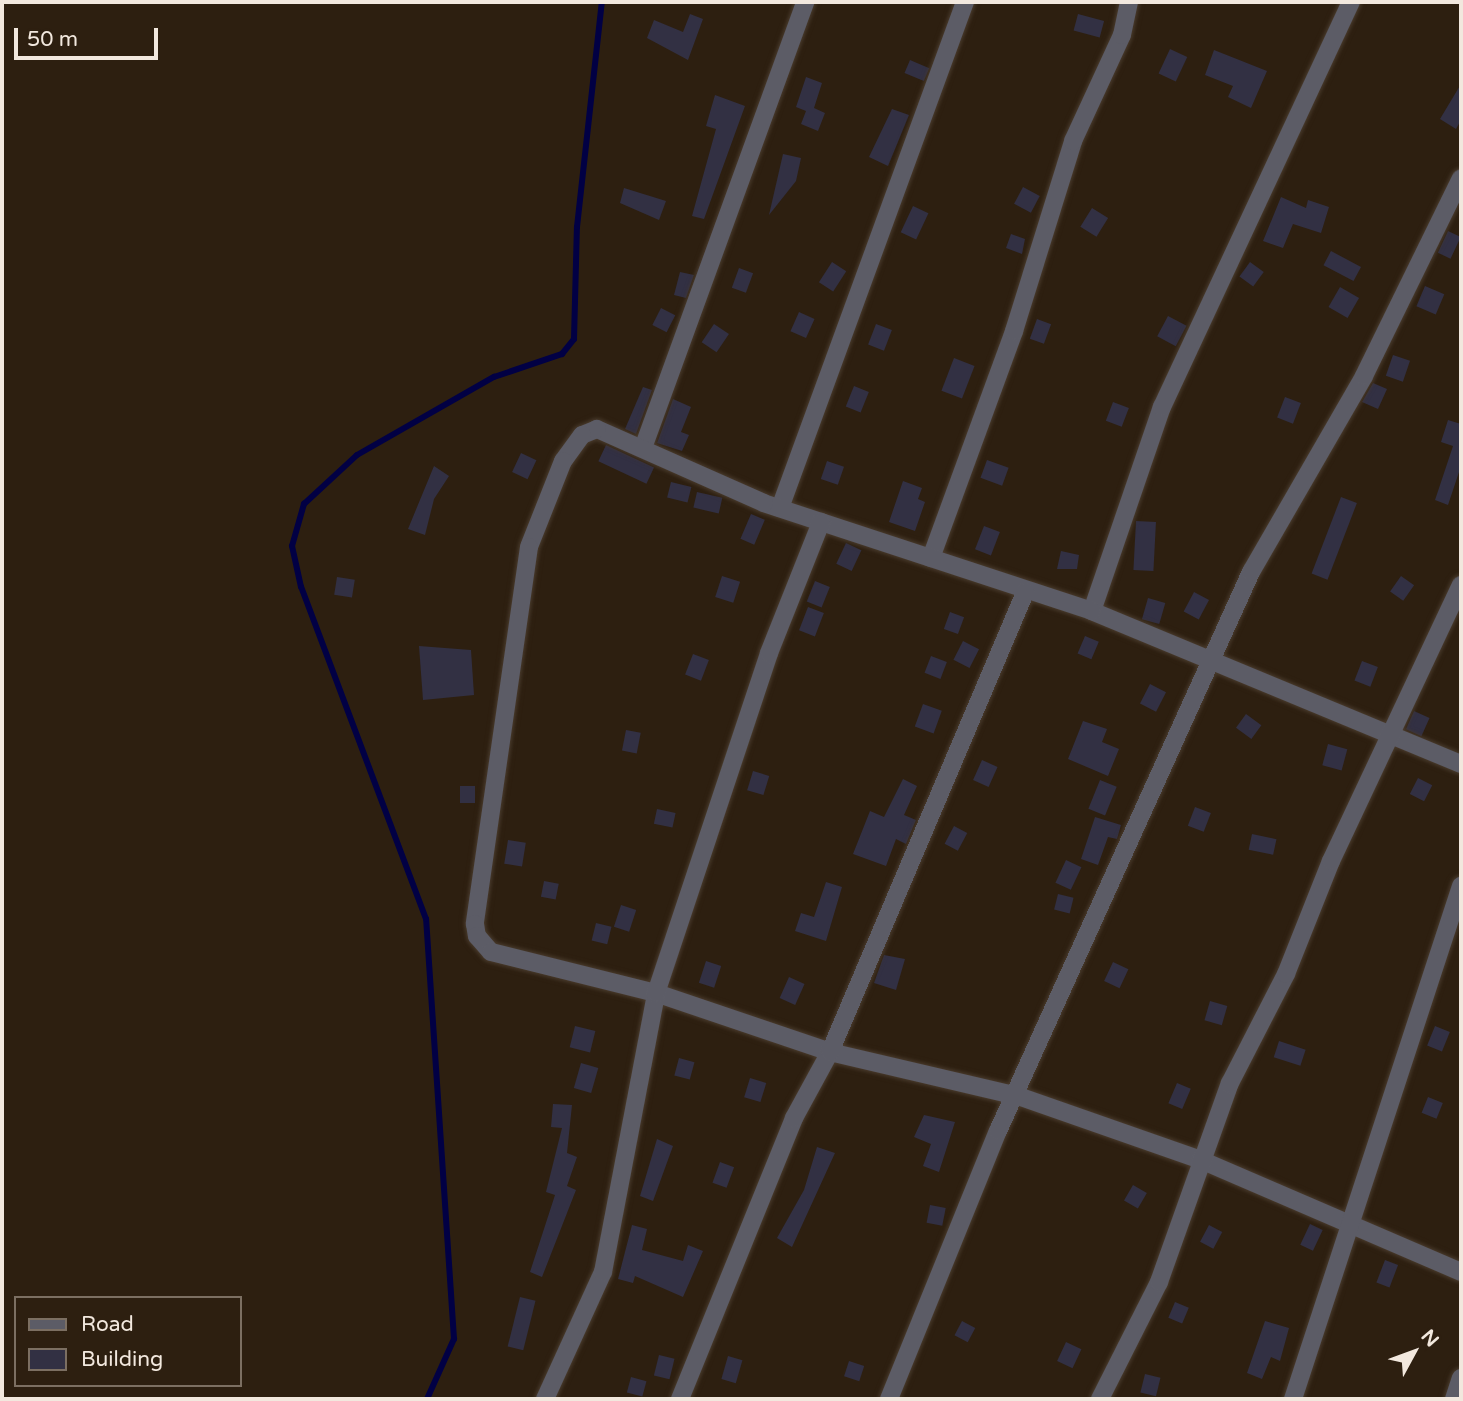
<!DOCTYPE html>
<style>
body{margin:0}
#map{position:relative;width:1463px;height:1401px;overflow:hidden;background:#2d1f10;font-family:"Varela Round",sans-serif}
div>[style]{position:absolute}
[style*='--x']{left:calc(var(--x)*1px);top:calc(var(--y)*1px);width:calc(var(--w)*1px);rotate:calc(var(--a)*1deg)}
.stream>*{height:6px;margin:-3px;padding:0 3px;transform-origin:3px;border-radius:3px;background:#010044}
.building>*{inset:0;background:#323043;transform-origin:0 0}
.roads{filter:drop-shadow(0 0 2px #493b2d) drop-shadow(0 0 2px #493b2d)}
.minor>*{height:18px;margin:-9px;padding:0 9px;transform-origin:9px;border-radius:9px;background:#5c5c66}
span{translate:-50% -50%;white-space:nowrap;text-align:center;line-height:1.15;-webkit-text-stroke:5px #2d1f10;paint-order:stroke}
.frame{position:absolute;inset:0;border:4px solid #f2e8de;pointer-events:none}
.legend{position:absolute;left:14px;top:1296px;width:228px;height:91px;box-sizing:border-box;background:#2d1f10;border:2px solid #7c6f62;margin:0;padding:9px 12px;list-style:none;font-size:21px;color:#f2e8de}
.legend li{display:flex;align-items:center;gap:14px;height:35px}
.legend b{width:35px;border:2px solid #7c6f62}
.north{position:absolute;left:1379px;top:1317px;width:70px;height:70px;-webkit-text-stroke:5px #2d1f10;paint-order:stroke;rotate:49deg;font-size:19px;font-weight:700;line-height:28px;text-align:center;color:#f2e8de}
.north::after{content:'';display:block;margin:auto;width:24px;height:32px;background:#f2e8de;clip-path:polygon(50% 0,100% 100%,50% 72%,0 100%)}
.scale{position:absolute;left:14px;top:28px;width:144px;height:32px;box-sizing:border-box;border:4px solid #f2e8de;border-top:0;padding-left:9px;font-size:21px;line-height:24px;white-space:nowrap;color:#f2e8de;-webkit-text-stroke:5px #2d1f10;paint-order:stroke}
</style>
<div id="map">
<div class="stream">
<div style="--x:427;--y:1399;--w:66;--a:-65.8"></div>
<div style="--x:454;--y:1339;--w:421;--a:-93.8"></div>
<div style="--x:426;--y:919;--w:355;--a:-110.6"></div>
<div style="--x:301;--y:587;--w:42;--a:-102.4"></div>
<div style="--x:292;--y:546;--w:44;--a:-74.1"></div>
<div style="--x:304;--y:504;--w:72;--a:-42.8"></div>
<div style="--x:357;--y:455;--w:158;--a:-29.7"></div>
<div style="--x:494;--y:377;--w:72;--a:-18.7"></div>
<div style="--x:562;--y:354;--w:19;--a:-51"></div>
<div style="--x:574;--y:339;--w:112;--a:-88.5"></div>
<div style="--x:577;--y:227;--w:226;--a:-83.7"></div>
</div>
<div class="building">
<div style="clip-path:polygon(690px 14px,703px 19px,688px 60px,647px 38px,654px 20px,683px 32px)"></div>
<div style="left:1078px;top:14px;width:27px;height:17px;rotate:15deg"></div>
<div style="left:1170px;top:49px;width:19px;height:27px;rotate:25deg"></div>
<div style="clip-path:polygon(1214px 50px,1267px 71px,1251px 108px,1228px 97px,1233px 86px,1205px 75px)"></div>
<div style="left:910px;top:60px;width:21px;height:14px;rotate:23deg"></div>
<div style="clip-path:polygon(806px 77px,822px 83px,814px 108px,825px 113px,818px 131px,801px 124px,806px 111px,796px 107px)"></div>
<div style="clip-path:polygon(1461px 84px,1461px 120px,1456px 129px,1440px 119px)"></div>
<div style="clip-path:polygon(715px 95px,745px 106px,704px 219px,692px 216px,716px 129px,706px 126px)"></div>
<div style="clip-path:polygon(892px 109px,909px 115px,888px 166px,869px 157px)"></div>
<div style="clip-path:polygon(783px 154px,801px 158px,796px 181px,769px 215px)"></div>
<div style="left:1023px;top:187px;width:19px;height:19px;rotate:28deg"></div>
<div style="clip-path:polygon(624px 188px,666px 201px,659px 220px,620px 203px)"></div>
<div style="clip-path:polygon(1281px 197px,1306px 208px,1308px 200px,1329px 207px,1321px 233px,1293px 224px,1283px 248px,1263px 241px)"></div>
<div style="left:913px;top:206px;width:17px;height:29px;rotate:25deg"></div>
<div style="left:1092px;top:208px;width:19px;height:22px;rotate:32deg"></div>
<div style="left:1448px;top:231px;width:14px;height:24px;rotate:25deg"></div>
<div style="clip-path:polygon(1011px 234px,1025px 239px,1022px 254px,1006px 248px)"></div>
<div style="left:1331px;top:251px;width:34px;height:16px;rotate:28deg"></div>
<div style="left:832px;top:262px;width:17px;height:24px;rotate:33deg"></div>
<div style="left:1250px;top:262px;width:17px;height:18px;rotate:36deg"></div>
<div style="left:739px;top:268px;width:15px;height:21px;rotate:20deg"></div>
<div style="clip-path:polygon(680px 272px,694px 275px,686px 298px,674px 295px)"></div>
<div style="left:1425px;top:286px;width:21px;height:22px;rotate:23deg"></div>
<div style="left:1340px;top:287px;width:22px;height:23px;rotate:30deg"></div>
<div style="left:661px;top:308px;width:16px;height:19px;rotate:27deg"></div>
<div style="left:799px;top:312px;width:17px;height:21px;rotate:24deg"></div>
<div style="left:1168px;top:316px;width:21px;height:23px;rotate:28deg"></div>
<div style="left:1037px;top:319px;width:15px;height:21px;rotate:20deg"></div>
<div style="left:714px;top:324px;width:18px;height:22px;rotate:34deg"></div>
<div style="left:876px;top:324px;width:17px;height:22px;rotate:21deg"></div>
<div style="left:1393px;top:355px;width:18px;height:22px;rotate:19deg"></div>
<div style="left:954px;top:358px;width:22px;height:35px;rotate:21deg"></div>
<div style="clip-path:polygon(1373px 383px,1387px 389px,1378px 409px,1362px 402px)"></div>
<div style="left:854px;top:386px;width:16px;height:22px;rotate:22deg"></div>
<div style="clip-path:polygon(643px 387px,652px 390px,636px 434px,625px 429px)"></div>
<div style="left:1285px;top:397px;width:17px;height:22px;rotate:21deg"></div>
<div style="clip-path:polygon(673px 399px,691px 407px,681px 432px,689px 435px,682px 451px,657px 443px)"></div>
<div style="left:1113px;top:402px;width:17px;height:20px;rotate:21deg"></div>
<div style="clip-path:polygon(1448px 420px,1461px 424px,1461px 466px,1448px 505px,1435px 500px,1453px 446px,1441px 442px)"></div>
<div style="left:606px;top:445px;width:53px;height:18px;rotate:25deg"></div>
<div style="left:521px;top:453px;width:17px;height:21px;rotate:25deg"></div>
<div style="left:987px;top:460px;width:23px;height:19px;rotate:20deg"></div>
<div style="left:827px;top:461px;width:18px;height:19px;rotate:19deg"></div>
<div style="clip-path:polygon(434px 466px,449px 476px,434px 499px,425px 535px,408px 529px)"></div>
<div style="clip-path:polygon(903px 481px,922px 488px,918px 499px,925px 502px,915px 531px,889px 522px)"></div>
<div style="left:671px;top:482px;width:21px;height:16px;rotate:14deg"></div>
<div style="left:697px;top:492px;width:26px;height:16px;rotate:13deg"></div>
<div style="left:1341px;top:497px;width:17px;height:82px;rotate:21deg"></div>
<div style="left:751px;top:514px;width:15px;height:27px;rotate:23deg"></div>
<div style="left:1136px;top:521px;width:20px;height:49px;rotate:3deg"></div>
<div style="left:984px;top:526px;width:17px;height:25px;rotate:21deg"></div>
<div style="left:846px;top:543px;width:17px;height:23px;rotate:25deg"></div>
<div style="clip-path:polygon(1061px 551px,1079px 555px,1077px 569px,1057px 569px)"></div>
<div style="left:722px;top:576px;width:19px;height:22px;rotate:18deg"></div>
<div style="left:1401px;top:576px;width:16px;height:19px;rotate:35deg"></div>
<div style="left:337px;top:577px;width:18px;height:18px;rotate:9deg"></div>
<div style="left:815px;top:581px;width:16px;height:22px;rotate:22deg"></div>
<div style="left:1194px;top:592px;width:17px;height:22px;rotate:28deg"></div>
<div style="left:1148px;top:598px;width:18px;height:22px;rotate:16deg"></div>
<div style="left:808px;top:607px;width:17px;height:25px;rotate:21deg"></div>
<div style="left:950px;top:612px;width:15px;height:18px;rotate:20deg"></div>
<div style="left:1085px;top:636px;width:15px;height:19px;rotate:23deg"></div>
<div style="left:963px;top:641px;width:18px;height:21px;rotate:27deg"></div>
<div style="clip-path:polygon(419px 646px,471px 650px,474px 695px,423px 700px)"></div>
<div style="left:693px;top:654px;width:17px;height:22px;rotate:21deg"></div>
<div style="left:931px;top:656px;width:17px;height:18px;rotate:21deg"></div>
<div style="left:1362px;top:661px;width:17px;height:21px;rotate:21deg"></div>
<div style="left:1150px;top:684px;width:18px;height:22px;rotate:27deg"></div>
<div style="left:923px;top:704px;width:20px;height:24px;rotate:20deg"></div>
<div style="left:1414px;top:711px;width:17px;height:20px;rotate:24deg"></div>
<div style="left:1246px;top:714px;width:19px;height:17px;rotate:36deg"></div>
<div style="clip-path:polygon(1083px 721px,1107px 729px,1102px 742px,1119px 749px,1108px 776px,1068px 759px)"></div>
<div style="left:626px;top:730px;width:15px;height:21px;rotate:11deg"></div>
<div style="left:1328px;top:744px;width:20px;height:22px;rotate:15deg"></div>
<div style="left:982px;top:760px;width:17px;height:22px;rotate:24deg"></div>
<div style="left:753px;top:771px;width:17px;height:20px;rotate:17deg"></div>
<div style="left:1418px;top:778px;width:16px;height:18px;rotate:27deg"></div>
<div style="clip-path:polygon(903px 779px,917px 786px,904px 815px,916px 820px,906px 844px,896px 839px,886px 866px,853px 854px,870px 811px,884px 817px)"></div>
<div style="left:1100px;top:780px;width:18px;height:31px;rotate:22deg"></div>
<div style="left:460px;top:786px;width:15px;height:17px"></div>
<div style="left:1195px;top:807px;width:17px;height:20px;rotate:21deg"></div>
<div style="left:657px;top:809px;width:19px;height:15px;rotate:12deg"></div>
<div style="clip-path:polygon(1095px 817px,1121px 825px,1117px 839px,1108px 837px,1098px 865px,1081px 859px)"></div>
<div style="left:954px;top:826px;width:15px;height:20px;rotate:28deg"></div>
<div style="left:1252px;top:834px;width:25px;height:16px;rotate:12deg"></div>
<div style="left:508px;top:840px;width:18px;height:24px;rotate:9deg"></div>
<div style="left:1066px;top:860px;width:17px;height:25px;rotate:25deg"></div>
<div style="left:544px;top:881px;width:15px;height:16px;rotate:11deg"></div>
<div style="clip-path:polygon(826px 882px,842px 887px,826px 941px,795px 931px,801px 913px,814px 917px)"></div>
<div style="left:1058px;top:894px;width:16px;height:16px;rotate:14deg"></div>
<div style="left:621px;top:905px;width:16px;height:23px;rotate:18deg"></div>
<div style="left:596px;top:923px;width:16px;height:18px;rotate:14deg"></div>
<div style="clip-path:polygon(884px 955px,905px 959px,896px 990px,874px 983px)"></div>
<div style="left:706px;top:961px;width:16px;height:23px;rotate:18deg"></div>
<div style="left:1113px;top:962px;width:17px;height:21px;rotate:25deg"></div>
<div style="left:789px;top:977px;width:17px;height:23px;rotate:24deg"></div>
<div style="left:1210px;top:1001px;width:18px;height:20px;rotate:16deg"></div>
<div style="left:575px;top:1026px;width:21px;height:22px;rotate:14deg"></div>
<div style="left:1435px;top:1026px;width:16px;height:21px;rotate:22deg"></div>
<div style="left:1279px;top:1041px;width:28px;height:17px;rotate:18deg"></div>
<div style="left:679px;top:1058px;width:16px;height:18px;rotate:15deg"></div>
<div style="left:581px;top:1063px;width:18px;height:26px;rotate:16deg"></div>
<div style="left:750px;top:1078px;width:17px;height:20px;rotate:17deg"></div>
<div style="left:1177px;top:1083px;width:15px;height:22px;rotate:23deg"></div>
<div style="left:1428px;top:1097px;width:16px;height:17px;rotate:22deg"></div>
<div style="clip-path:polygon(553px 1104px,572px 1105px,567px 1153px,577px 1157px,567px 1186px,576px 1190px,542px 1277px,530px 1272px,555px 1195px,546px 1192px,562px 1128px,551px 1127px)"></div>
<div style="clip-path:polygon(924px 1115px,955px 1122px,939px 1172px,923px 1166px,931px 1144px,914px 1137px)"></div>
<div style="clip-path:polygon(657px 1139px,673px 1146px,653px 1201px,640px 1196px)"></div>
<div style="clip-path:polygon(817px 1147px,835px 1153px,792px 1247px,777px 1238px,804px 1190px)"></div>
<div style="left:720px;top:1162px;width:15px;height:22px;rotate:20deg"></div>
<div style="left:1133px;top:1185px;width:16px;height:18px;rotate:30deg"></div>
<div style="left:930px;top:1205px;width:16px;height:18px;rotate:11deg"></div>
<div style="left:1310px;top:1224px;width:14px;height:23px;rotate:25deg"></div>
<div style="clip-path:polygon(632px 1225px,647px 1229px,642px 1250px,683px 1261px,688px 1245px,703px 1251px,683px 1297px,635px 1276px,633px 1283px,618px 1279px)"></div>
<div style="left:1209px;top:1225px;width:15px;height:19px;rotate:28deg"></div>
<div style="left:1385px;top:1260px;width:14px;height:24px;rotate:21deg"></div>
<div style="left:520px;top:1297px;width:16px;height:51px;rotate:14deg"></div>
<div style="left:1175px;top:1302px;width:15px;height:17px;rotate:23deg"></div>
<div style="left:962px;top:1321px;width:15px;height:16px;rotate:28deg"></div>
<div style="clip-path:polygon(1265px 1321px,1289px 1328px,1280px 1361px,1271px 1357px,1262px 1379px,1247px 1373px)"></div>
<div style="left:1066px;top:1342px;width:17px;height:21px;rotate:25deg"></div>
<div style="left:659px;top:1355px;width:16px;height:21px;rotate:14deg"></div>
<div style="left:728px;top:1356px;width:15px;height:24px;rotate:16deg"></div>
<div style="left:849px;top:1361px;width:16px;height:16px;rotate:18deg"></div>
<div style="left:1145px;top:1374px;width:16px;height:19px;rotate:14deg"></div>
<div style="left:631px;top:1377px;width:16px;height:16px;rotate:15deg"></div>
</div>
<div class="roads">
<div class="minor">
<div style="--x:643;--y:448;--w:475;--a:-70"></div>
<div style="--x:780;--y:508;--w:539;--a:-69.92"></div>
<div style="--x:931;--y:558;--w:242;--a:-69.9"></div>
<div style="--x:1014;--y:331;--w:199;--a:-72.7"></div>
<div style="--x:1073;--y:141;--w:117;--a:-65.2"></div>
<div style="--x:1122;--y:35;--w:34;--a:-78"></div>
<div style="--x:1092;--y:611;--w:216;--a:-71.1"></div>
<div style="--x:1162;--y:407;--w:447;--a:-65"></div>
<div style="--x:1461;--y:764;--w:399;--a:-157.5"></div>
<div style="--x:1092;--y:611;--w:345;--a:-161.8"></div>
<div style="--x:764;--y:503;--w:183;--a:-156.1"></div>
<div style="--x:597;--y:429;--w:16;--a:158"></div>
<div style="--x:582;--y:435;--w:32;--a:126"></div>
<div style="--x:563;--y:461;--w:92;--a:111.6"></div>
<div style="--x:529;--y:547;--w:381;--a:98.2"></div>
<div style="--x:475;--y:924;--w:12;--a:81"></div>
<div style="--x:477;--y:936;--w:21;--a:49"></div>
<div style="--x:491;--y:952;--w:170;--a:14"></div>
<div style="--x:656;--y:993;--w:184;--a:18.7"></div>
<div style="--x:830;--y:1052;--w:193;--a:13.2"></div>
<div style="--x:1018;--y:1096;--w:194;--a:19.3"></div>
<div style="--x:1201;--y:1160;--w:283;--a:23.3"></div>
<div style="--x:545;--y:1399;--w:140;--a:-65.5"></div>
<div style="--x:603;--y:1272;--w:284;--a:-79.2"></div>
<div style="--x:656;--y:993;--w:358;--a:-71.6"></div>
<div style="--x:769;--y:653;--w:141;--a:-68.3"></div>
<div style="--x:680;--y:1399;--w:303;--a:-67.9"></div>
<div style="--x:794;--y:1118;--w:75;--a:-61.4"></div>
<div style="--x:830;--y:1052;--w:500;--a:-67"></div>
<div style="--x:889;--y:1399;--w:289;--a:-67.9"></div>
<div style="--x:998;--y:1131;--w:614;--a:-65.65"></div>
<div style="--x:1251;--y:572;--w:226;--a:-60"></div>
<div style="--x:1364;--y:376;--w:220;--a:-63.9"></div>
<div style="--x:1100;--y:1399;--w:131;--a:-63.2"></div>
<div style="--x:1159;--y:1282;--w:211;--a:-70.4"></div>
<div style="--x:1230;--y:1083;--w:123;--a:-62.8"></div>
<div style="--x:1286;--y:974;--w:122;--a:-68.3"></div>
<div style="--x:1331;--y:861;--w:305;--a:-64.8"></div>
<div style="--x:1293;--y:1399;--w:540;--a:-71.87"></div>
<div style="--x:1454;--y:1399;--w:22;--a:-72"></div>
</div>
</div>
<div class="frame"></div>
<ul class="legend">
<li><b style="height:9px;background:#5c5c66"></b>Road</li>
<li><b style="height:19px;background:#323043"></b>Building</li>
</ul>
<div class="north">N</div>
<div class="scale">50 m</div>
</div>
